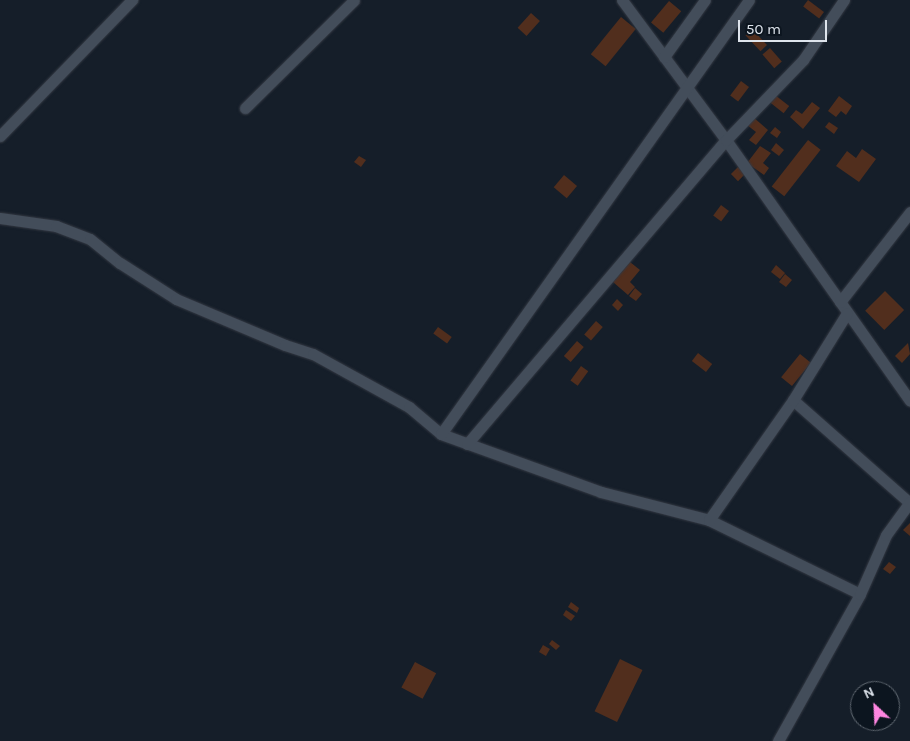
<!DOCTYPE html>
<style>
body{margin:0}
#map{position:relative;width:910px;height:741px;overflow:hidden;background:#151e29;font-family:Karla,sans-serif}
div>[style]{position:absolute}
[style*='--x']{left:calc(var(--x)*1px);top:calc(var(--y)*1px);width:calc(var(--w)*1px);rotate:calc(var(--a)*1deg)}
.building>*{inset:0;background:#512e1d;transform-origin:0 0}
.roads{filter:drop-shadow(0 0 1px #333842) drop-shadow(0 0 1px #333842)}
.street>*{height:11px;margin:-5.5px;padding:0 5.5px;transform-origin:5.5px;border-radius:5.5px;background:#434d5a}
span{translate:-50% -50%;white-space:nowrap;text-align:center;line-height:1.15;-webkit-text-stroke:5px #0c151f;paint-order:stroke}
.north{position:absolute;left:850px;top:681px;width:50px;height:50px;box-sizing:border-box;background:#0c151f;border:1px solid #606871;border-radius:50%;rotate:335deg;font-size:14px;font-weight:700;line-height:20px;text-align:center;color:#dee4ec}
.north::after{content:'';display:block;margin:auto;width:18px;height:22px;background:#fe85e0;clip-path:polygon(50% 0,100% 100%,50% 72%,0 100%)}
.scale{position:absolute;left:738px;top:20px;width:89px;height:22px;box-sizing:border-box;border:2px solid #dee4ec;border-top:0;padding-left:6px;font-size:15px;line-height:18px;white-space:nowrap;color:#dee4ec;-webkit-text-stroke:4px #0c151f;paint-order:stroke}
</style>
<div id="map">
<div class="building">
<div style="left:808px;top:0;width:20px;height:8px;rotate:37deg"></div>
<div style="left:669px;top:1px;width:16px;height:28px;rotate:40deg"></div>
<div style="left:531px;top:13px;width:12px;height:20px;rotate:42deg"></div>
<div style="left:621px;top:17px;width:19px;height:48px;rotate:39deg"></div>
<div style="left:752px;top:29px;width:22px;height:9px;rotate:47deg"></div>
<div style="left:770px;top:48px;width:18px;height:10px;rotate:49deg"></div>
<div style="left:741px;top:81px;width:10px;height:18px;rotate:37deg"></div>
<div style="left:775px;top:95px;width:18px;height:9px;rotate:38deg"></div>
<div style="clip-path:polygon(839px 96px,852px 106px,846px 115px,841px 111px,836px 117px,828px 111px)"></div>
<div style="clip-path:polygon(812px 102px,820px 108px,803px 129px,790px 117px,796px 110px,802px 114px)"></div>
<div style="clip-path:polygon(753px 117px,768px 130px,756px 145px,749px 140px,756px 132px,747px 125px)"></div>
<div style="clip-path:polygon(829px 122px,838px 128px,834px 134px,825px 127px)"></div>
<div style="clip-path:polygon(775px 127px,781px 132px,777px 138px,770px 133px)"></div>
<div style="left:808px;top:140px;width:16px;height:59px;rotate:38deg"></div>
<div style="clip-path:polygon(776px 143px,784px 150px,779px 156px,771px 150px)"></div>
<div style="clip-path:polygon(760px 146px,771px 153px,763px 163px,769px 168px,764px 175px,747px 163px)"></div>
<div style="clip-path:polygon(862px 149px,876px 159px,859px 182px,836px 166px,847px 151px,856px 158px)"></div>
<div style="clip-path:polygon(359px 156px,366px 160px,361px 167px,354px 162px)"></div>
<div style="left:738px;top:167px;width:10px;height:10px;rotate:45deg"></div>
<div style="left:564px;top:175px;width:17px;height:16px;rotate:40deg"></div>
<div style="left:721px;top:205px;width:10px;height:13px;rotate:37deg"></div>
<div style="clip-path:polygon(630px 262px,640px 270px,630px 282px,635px 287px,628px 295px,613px 282px)"></div>
<div style="clip-path:polygon(776px 265px,785px 273px,780px 279px,771px 272px)"></div>
<div style="clip-path:polygon(785px 274px,792px 280px,786px 287px,779px 282px)"></div>
<div style="clip-path:polygon(635px 288px,642px 294px,636px 301px,629px 296px)"></div>
<div style="left:885px;top:291px;width:27px;height:28px;rotate:45deg"></div>
<div style="clip-path:polygon(617px 299px,623px 305px,618px 311px,612px 305px)"></div>
<div style="left:596px;top:321px;width:9px;height:18px;rotate:41deg"></div>
<div style="left:438px;top:327px;width:17px;height:8px;rotate:36deg"></div>
<div style="left:577px;top:341px;width:9px;height:20px;rotate:41deg"></div>
<div style="clip-path:polygon(908px 343px,910px 354px,902px 363px,895px 356px)"></div>
<div style="left:698px;top:353px;width:18px;height:10px;rotate:38deg"></div>
<div style="left:800px;top:354px;width:14px;height:30px;rotate:39deg"></div>
<div style="left:581px;top:366px;width:9px;height:18px;rotate:36deg"></div>
<div style="clip-path:polygon(910px 523px,910px 536px,903px 530px)"></div>
<div style="clip-path:polygon(889px 562px,896px 567px,890px 574px,883px 569px)"></div>
<div style="clip-path:polygon(571px 602px,579px 608px,577px 613px,568px 607px)"></div>
<div style="clip-path:polygon(566px 610px,575px 616px,571px 621px,563px 615px)"></div>
<div style="clip-path:polygon(552px 640px,560px 646px,556px 650px,549px 644px)"></div>
<div style="left:543px;top:645px;width:8px;height:8px;rotate:30deg"></div>
<div style="left:620px;top:659px;width:25px;height:58px;rotate:26deg"></div>
<div style="left:415px;top:662px;width:24px;height:29px;rotate:28deg"></div>
</div>
<div class="roads">
<div class="street">
<div style="--x:622;--y:0;--w:174;--a:53.4"></div>
<div style="--x:726;--y:140;--w:319;--a:54.8"></div>
<div style="--x:664;--y:57;--w:70;--a:-54.3"></div>
<div style="--x:245;--y:108;--w:153;--a:-44.7"></div>
<div style="--x:0;--y:136;--w:190;--a:-45.9"></div>
<div style="--x:0;--y:218;--w:57;--a:8.1"></div>
<div style="--x:56;--y:226;--w:36;--a:21"></div>
<div style="--x:90;--y:239;--w:38;--a:39"></div>
<div style="--x:120;--y:263;--w:67;--a:32.7"></div>
<div style="--x:176;--y:299;--w:118;--a:22.9"></div>
<div style="--x:285;--y:345;--w:29;--a:18"></div>
<div style="--x:313;--y:354;--w:110;--a:28.9"></div>
<div style="--x:409;--y:407;--w:42;--a:40.2"></div>
<div style="--x:441;--y:434;--w:170;--a:19.9"></div>
<div style="--x:601;--y:492;--w:112;--a:14.5"></div>
<div style="--x:709;--y:520;--w:168;--a:26.1"></div>
<div style="--x:840;--y:302;--w:114;--a:-52.1"></div>
<div style="--x:793;--y:400;--w:156;--a:41.4"></div>
<div style="--x:441;--y:434;--w:532;--a:-54.64"></div>
<div style="--x:467;--y:444;--w:399;--a:-49.6"></div>
<div style="--x:726;--y:140;--w:111;--a:-46.1"></div>
<div style="--x:803;--y:60;--w:73;--a:-55.7"></div>
<div style="--x:709;--y:520;--w:146;--a:-55"></div>
<div style="--x:793;--y:400;--w:102;--a:-58.2"></div>
<div style="--x:778;--y:741;--w:168;--a:-60.8"></div>
<div style="--x:860;--y:594;--w:64;--a:-66.2"></div>
<div style="--x:886;--y:535;--w:41;--a:-54"></div>
</div>
</div>
<div class="north">N</div>
<div class="scale">50 m</div>
</div>
